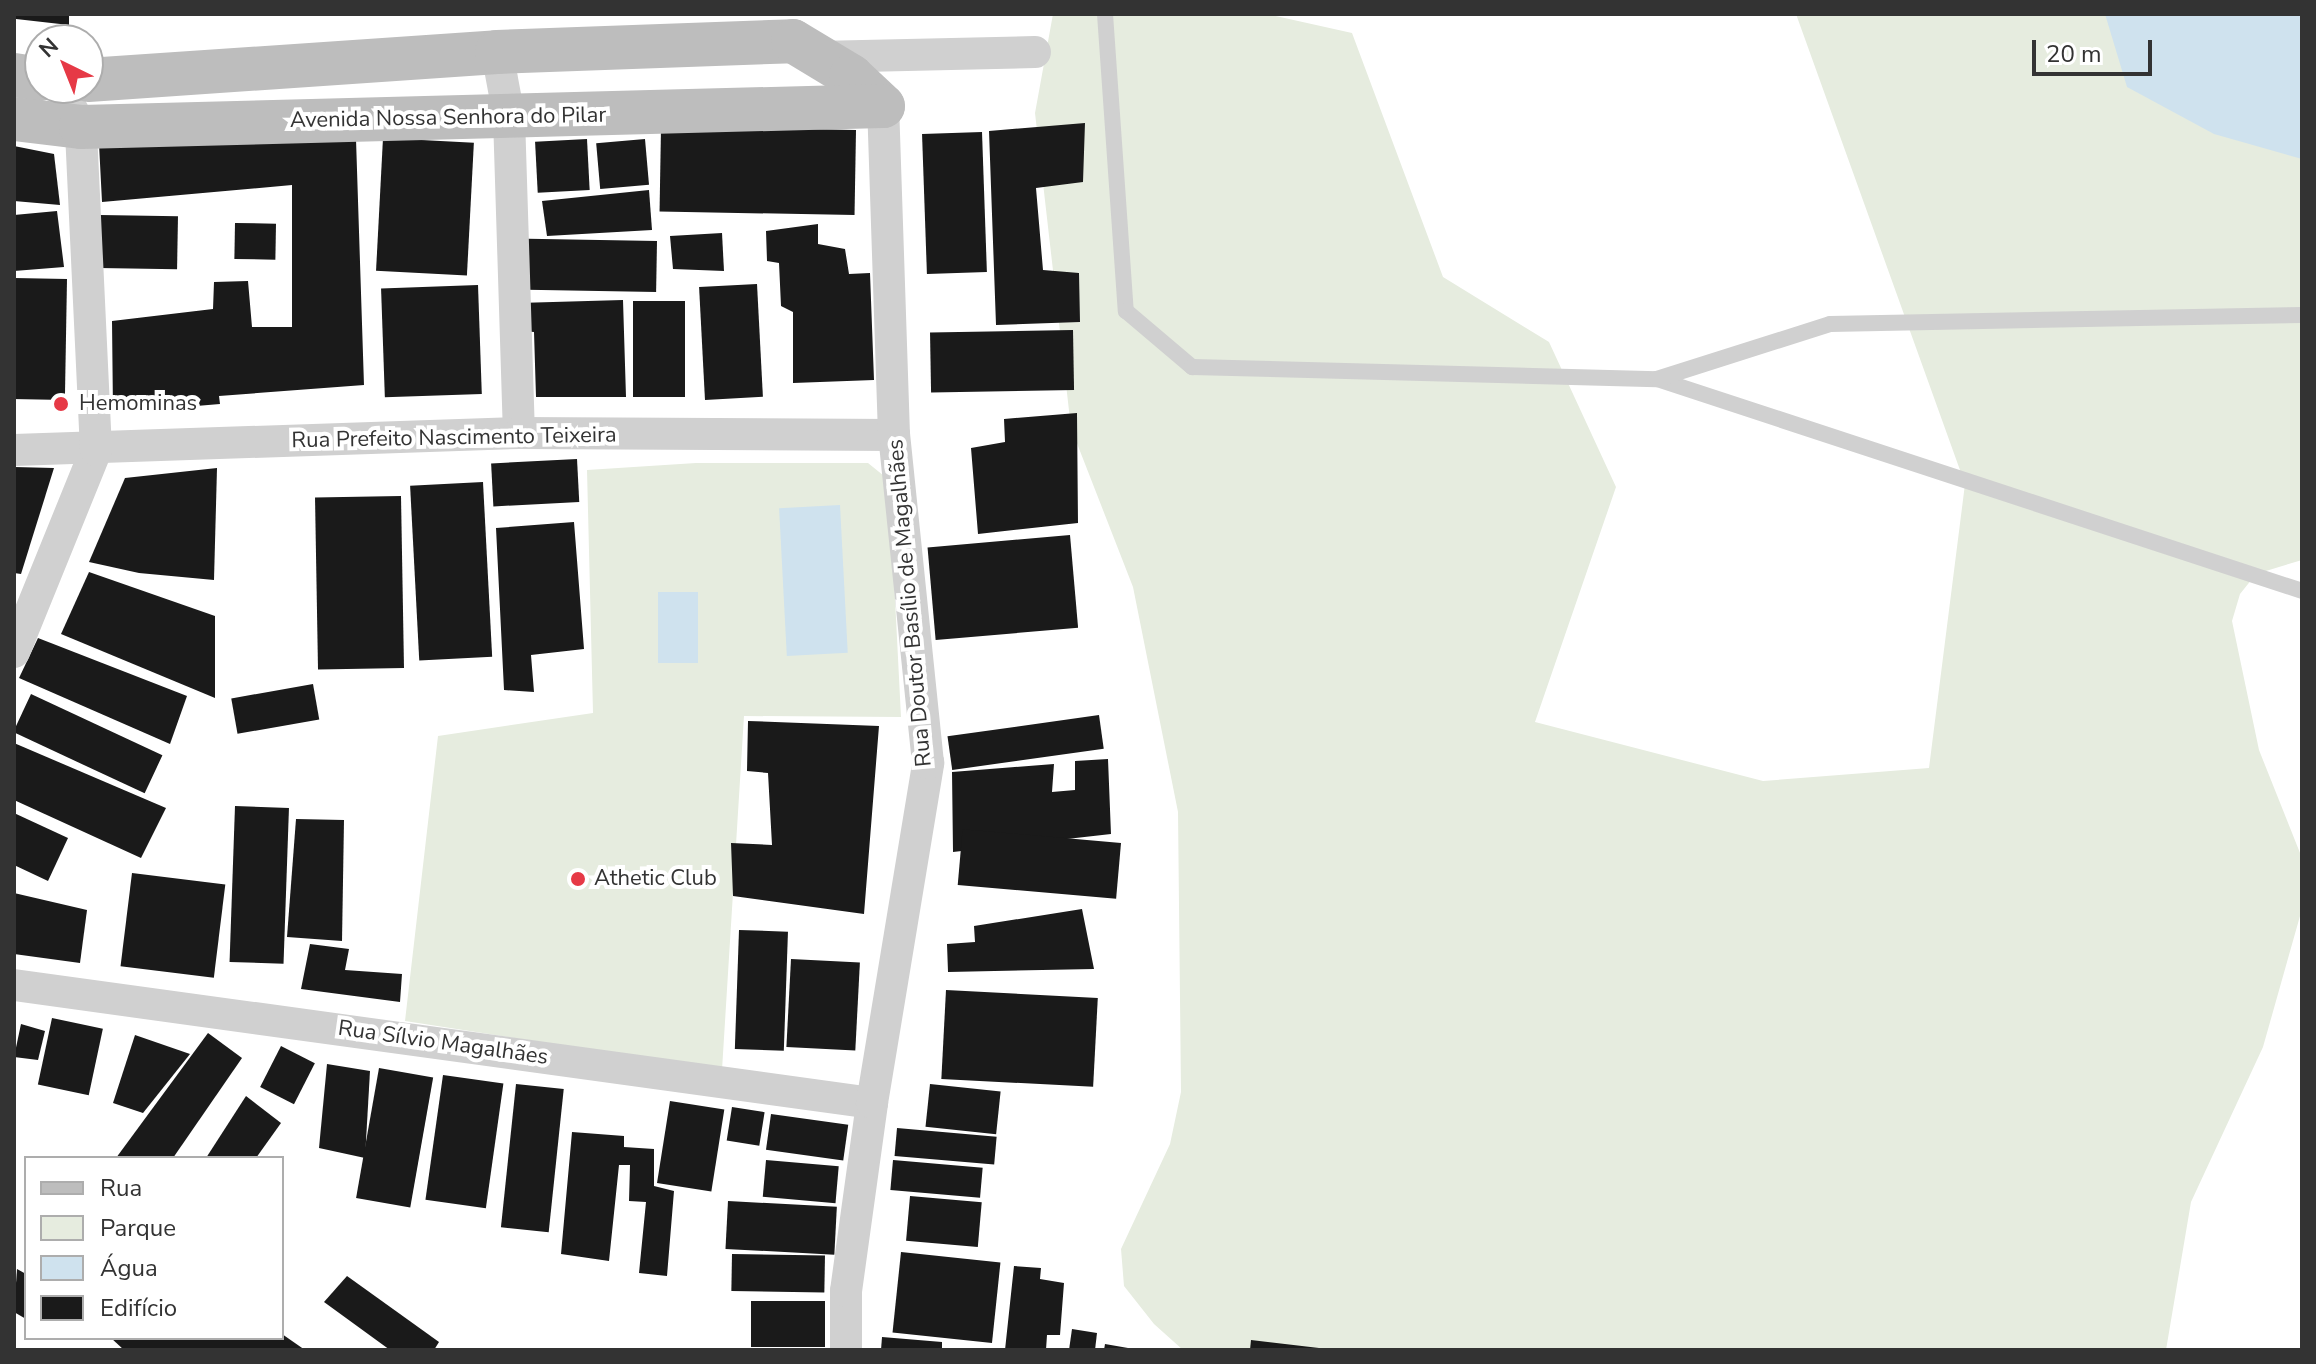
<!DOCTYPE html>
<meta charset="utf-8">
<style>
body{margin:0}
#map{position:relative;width:2316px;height:1364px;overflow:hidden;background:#fff;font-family:"Nunito Sans",sans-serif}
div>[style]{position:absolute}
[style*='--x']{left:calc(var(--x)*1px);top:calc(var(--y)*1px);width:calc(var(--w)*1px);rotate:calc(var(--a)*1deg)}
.green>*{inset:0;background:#e6ecdf}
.water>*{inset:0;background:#cfe2ee;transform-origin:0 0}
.building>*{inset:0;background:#1a1a1a;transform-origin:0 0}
.lane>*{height:16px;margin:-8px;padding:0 8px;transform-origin:8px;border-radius:8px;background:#d0d0d0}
.street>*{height:32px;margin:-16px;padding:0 16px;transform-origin:16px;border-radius:16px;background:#d0d0d0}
.secondary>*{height:44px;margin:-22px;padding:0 22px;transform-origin:22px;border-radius:22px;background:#bdbdbd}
.dots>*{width:22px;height:22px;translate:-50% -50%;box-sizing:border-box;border:4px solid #fff;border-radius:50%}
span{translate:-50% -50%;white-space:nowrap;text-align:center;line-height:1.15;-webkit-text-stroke:8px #fff;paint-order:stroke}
.street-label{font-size:22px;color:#333}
.poi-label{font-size:22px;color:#333}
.left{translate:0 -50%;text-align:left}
.frame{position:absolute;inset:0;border:16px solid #333;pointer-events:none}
.legend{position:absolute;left:24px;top:1156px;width:260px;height:184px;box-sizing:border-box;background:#fff;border:2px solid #adadad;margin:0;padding:10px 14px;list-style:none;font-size:24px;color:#333}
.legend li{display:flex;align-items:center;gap:16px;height:40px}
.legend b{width:40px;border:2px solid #adadad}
.north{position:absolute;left:24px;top:24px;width:80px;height:80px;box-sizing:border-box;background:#fff;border:2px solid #adadad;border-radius:50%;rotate:317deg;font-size:22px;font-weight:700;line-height:32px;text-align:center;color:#333}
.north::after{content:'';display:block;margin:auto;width:28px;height:36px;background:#e63946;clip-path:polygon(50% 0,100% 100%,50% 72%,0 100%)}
.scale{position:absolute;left:2032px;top:40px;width:120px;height:36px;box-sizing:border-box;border:4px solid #333;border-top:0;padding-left:10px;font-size:24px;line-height:28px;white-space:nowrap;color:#333;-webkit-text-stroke:6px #fff;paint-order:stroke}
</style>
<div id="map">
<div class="green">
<div style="clip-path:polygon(1053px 14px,1267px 14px,1352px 33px,1443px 277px,1549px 342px,1616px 487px,1535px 722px,1763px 781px,1929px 768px,1965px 484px,1796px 14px,2302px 14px,2302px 560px,2256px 574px,2240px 594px,2232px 621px,2259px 750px,2302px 858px,2302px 909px,2263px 1047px,2191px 1202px,2166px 1350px,1183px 1350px,1154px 1324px,1124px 1286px,1121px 1249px,1170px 1144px,1181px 1092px,1178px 812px,1133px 587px,1071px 428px,1035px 113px)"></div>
<div style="clip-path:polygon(696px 463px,868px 463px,889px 480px,901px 717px,744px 716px,722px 1070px,405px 1021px,438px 736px,593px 713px,587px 470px)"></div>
</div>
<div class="water">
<div style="clip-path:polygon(2105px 14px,2302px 14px,2302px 159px,2214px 134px,2127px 87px)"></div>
<div style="left:840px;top:505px;width:148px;height:61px;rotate:87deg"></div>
<div style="left:658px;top:592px;width:40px;height:71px"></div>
</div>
<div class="building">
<div style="clip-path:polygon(16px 14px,69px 14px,69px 25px,16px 19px)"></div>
<div style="clip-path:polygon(1085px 123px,1083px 182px,1036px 188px,1043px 270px,1079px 273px,1080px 322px,996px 325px,989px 131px)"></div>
<div style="left:856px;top:130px;width:85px;height:195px;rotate:91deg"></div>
<div style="left:982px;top:132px;width:140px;height:60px;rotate:88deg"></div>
<div style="left:383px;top:138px;width:91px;height:133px;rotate:3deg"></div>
<div style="clip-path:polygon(356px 139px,364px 385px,219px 396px,220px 404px,113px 413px,112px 321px,213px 309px,214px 282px,248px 281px,252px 327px,292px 327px,292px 185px,102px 202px,99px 144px)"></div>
<div style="left:587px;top:139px;width:51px;height:52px;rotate:87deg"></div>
<div style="left:645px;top:139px;width:46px;height:49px;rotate:85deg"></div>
<div style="clip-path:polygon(14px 146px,54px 154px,60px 205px,14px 201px)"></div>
<div style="clip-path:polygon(649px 190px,652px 230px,547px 236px,542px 201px)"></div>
<div style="clip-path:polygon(57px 211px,64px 267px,14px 271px,14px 215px)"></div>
<div style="left:100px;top:215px;width:78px;height:53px;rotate:1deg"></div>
<div style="left:235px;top:223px;width:41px;height:36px;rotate:1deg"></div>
<div style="clip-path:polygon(818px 224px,818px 244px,845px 249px,849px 274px,870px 273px,874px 380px,793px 383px,793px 312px,781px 306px,779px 263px,767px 261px,766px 231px)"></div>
<div style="clip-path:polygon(722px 233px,724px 271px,673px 269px,670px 236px)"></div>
<div style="left:657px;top:241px;width:51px;height:129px;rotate:91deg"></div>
<div style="left:67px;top:279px;width:121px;height:53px;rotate:91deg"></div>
<div style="left:757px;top:284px;width:113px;height:58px;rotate:87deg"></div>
<div style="left:478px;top:285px;width:109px;height:97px;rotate:88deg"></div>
<div style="clip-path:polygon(623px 300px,626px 397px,536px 397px,534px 332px,521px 331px,518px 303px)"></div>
<div style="left:633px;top:301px;width:52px;height:96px"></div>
<div style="left:1073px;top:330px;width:60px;height:143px;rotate:89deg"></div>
<div style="clip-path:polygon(1077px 413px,1078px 523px,978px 534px,971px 448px,1005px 442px,1004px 419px)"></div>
<div style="left:577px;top:459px;width:43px;height:86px;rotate:87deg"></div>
<div style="clip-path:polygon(14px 467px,54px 468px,21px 574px,14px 573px)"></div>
<div style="clip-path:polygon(217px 468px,214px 580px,139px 573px,89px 562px,125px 478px)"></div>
<div style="left:483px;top:482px;width:175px;height:73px;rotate:87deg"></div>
<div style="left:401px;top:496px;width:172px;height:86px;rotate:89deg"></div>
<div style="clip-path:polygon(574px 522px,584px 649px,531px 655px,534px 692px,504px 690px,496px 528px)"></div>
<div style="left:1070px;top:535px;width:93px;height:143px;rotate:85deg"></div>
<div style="clip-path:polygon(89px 572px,215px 616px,215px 698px,61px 634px)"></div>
<div style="clip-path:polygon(38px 638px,187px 696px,170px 744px,19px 678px)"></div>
<div style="left:313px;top:684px;width:36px;height:83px;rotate:80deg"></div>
<div style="left:31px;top:694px;width:145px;height:42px;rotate:25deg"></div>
<div style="left:1099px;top:715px;width:34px;height:153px;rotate:82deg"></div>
<div style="clip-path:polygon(748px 721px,879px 726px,864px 914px,733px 896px,731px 843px,772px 845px,768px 773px,747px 771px)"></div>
<div style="clip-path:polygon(14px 743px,166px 808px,141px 858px,14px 800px)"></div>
<div style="clip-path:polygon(1108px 759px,1111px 834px,953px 852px,952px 772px,1054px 764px,1052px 792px,1075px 790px,1075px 761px)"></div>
<div style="left:235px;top:806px;width:54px;height:156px;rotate:2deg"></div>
<div style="clip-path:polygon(14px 813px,68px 838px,48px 881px,14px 865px)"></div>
<div style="clip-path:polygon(296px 819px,344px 820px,342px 941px,287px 937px)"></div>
<div style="left:1121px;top:843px;width:56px;height:159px;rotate:95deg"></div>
<div style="left:132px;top:873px;width:94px;height:94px;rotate:7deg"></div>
<div style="clip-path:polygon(14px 893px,87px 910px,80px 963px,14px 954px)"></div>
<div style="clip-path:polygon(1082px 909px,1094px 969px,948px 972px,947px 944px,975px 942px,974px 926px)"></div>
<div style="left:739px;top:930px;width:49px;height:119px;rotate:2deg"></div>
<div style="clip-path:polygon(310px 944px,349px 949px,345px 970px,402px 974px,400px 1002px,301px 989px)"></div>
<div style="left:791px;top:959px;width:69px;height:88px;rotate:3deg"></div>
<div style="left:946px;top:990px;width:152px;height:89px;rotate:3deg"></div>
<div style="left:52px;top:1018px;width:52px;height:68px;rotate:12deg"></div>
<div style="clip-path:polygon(21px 1024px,45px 1031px,38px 1060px,14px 1057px)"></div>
<div style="clip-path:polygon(208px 1033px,242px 1058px,173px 1158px,116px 1158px)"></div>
<div style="clip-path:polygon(135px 1035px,190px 1054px,143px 1113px,113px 1103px)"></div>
<div style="left:281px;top:1046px;width:38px;height:46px;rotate:27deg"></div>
<div style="clip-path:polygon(327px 1064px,370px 1071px,365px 1158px,319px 1148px)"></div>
<div style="left:379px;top:1068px;width:55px;height:132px;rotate:10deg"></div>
<div style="left:443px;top:1075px;width:61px;height:126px;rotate:8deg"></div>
<div style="left:516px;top:1084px;width:48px;height:144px;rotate:6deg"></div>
<div style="left:930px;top:1084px;width:71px;height:43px;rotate:6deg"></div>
<div style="clip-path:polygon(246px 1096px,281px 1123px,256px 1158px,206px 1158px)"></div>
<div style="left:670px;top:1101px;width:55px;height:83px;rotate:9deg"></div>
<div style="left:732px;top:1107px;width:33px;height:34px;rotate:9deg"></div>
<div style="left:771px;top:1114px;width:78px;height:36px;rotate:8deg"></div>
<div style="left:897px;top:1128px;width:100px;height:28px;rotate:5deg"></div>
<div style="clip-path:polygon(572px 1132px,624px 1136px,624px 1147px,654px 1149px,654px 1186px,674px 1191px,667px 1276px,639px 1273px,646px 1202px,629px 1201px,630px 1165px,619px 1165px,609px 1261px,561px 1254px)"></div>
<div style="left:766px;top:1160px;width:73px;height:37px;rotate:5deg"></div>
<div style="left:893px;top:1160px;width:90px;height:30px;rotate:5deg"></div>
<div style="left:910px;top:1196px;width:72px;height:45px;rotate:5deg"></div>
<div style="left:728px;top:1201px;width:109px;height:48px;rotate:3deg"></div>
<div style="left:901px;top:1252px;width:100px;height:81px;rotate:6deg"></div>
<div style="left:732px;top:1254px;width:93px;height:37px;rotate:1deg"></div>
<div style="clip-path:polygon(1014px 1266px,1041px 1268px,1040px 1279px,1064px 1283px,1060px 1335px,1047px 1335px,1046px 1350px,1005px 1350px)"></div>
<div style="clip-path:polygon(17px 1269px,26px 1274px,26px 1319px,14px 1312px)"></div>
<div style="clip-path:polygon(347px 1276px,439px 1342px,434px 1350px,390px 1350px,324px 1302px)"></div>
<div style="left:825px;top:1301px;width:46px;height:74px;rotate:90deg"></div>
<div style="clip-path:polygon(1072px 1329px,1097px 1333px,1095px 1350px,1069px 1350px)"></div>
<div style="clip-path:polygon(282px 1334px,305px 1350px,124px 1350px,111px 1338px)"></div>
<div style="clip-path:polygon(882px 1337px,942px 1342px,942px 1350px,881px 1350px)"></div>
<div style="clip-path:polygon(1251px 1340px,1319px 1348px,1319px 1350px,1250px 1350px)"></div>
<div style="clip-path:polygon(1105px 1344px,1128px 1348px,1128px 1350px,1104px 1350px)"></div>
</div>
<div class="lane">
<div style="--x:1105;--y:14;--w:298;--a:86"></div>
<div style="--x:1126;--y:311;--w:87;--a:40.3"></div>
<div style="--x:1192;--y:367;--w:465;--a:1.5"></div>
<div style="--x:1657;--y:379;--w:679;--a:18.19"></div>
<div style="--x:1657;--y:379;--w:182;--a:-17.6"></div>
<div style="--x:1830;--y:324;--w:472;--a:-1.1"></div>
</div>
<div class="street">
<div style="--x:497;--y:52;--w:66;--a:79.5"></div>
<div style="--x:509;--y:117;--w:316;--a:88.2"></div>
<div style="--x:818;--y:57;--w:217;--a:-1.3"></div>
<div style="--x:14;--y:450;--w:505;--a:-1.93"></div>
<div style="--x:519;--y:433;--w:375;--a:0.3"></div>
<div style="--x:14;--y:652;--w:218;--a:-67.9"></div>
<div style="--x:96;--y:450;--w:323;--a:-92.7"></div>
<div style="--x:81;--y:127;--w:44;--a:-117.1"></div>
<div style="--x:14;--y:985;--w:866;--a:7.83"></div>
<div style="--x:846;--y:1350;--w:59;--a:-90"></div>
<div style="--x:846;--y:1291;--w:190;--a:-82.1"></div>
<div style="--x:872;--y:1103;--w:345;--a:-80.6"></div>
<div style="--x:928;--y:763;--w:330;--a:-95.9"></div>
<div style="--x:894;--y:435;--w:329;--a:-91.9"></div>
</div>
<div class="secondary">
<div style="--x:14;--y:75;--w:26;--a:9"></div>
<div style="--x:88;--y:80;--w:410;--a:-3.9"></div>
<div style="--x:497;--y:52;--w:296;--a:-2.1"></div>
<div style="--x:793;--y:41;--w:68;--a:31.1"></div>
<div style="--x:851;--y:76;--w:44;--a:43.2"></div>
<div style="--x:14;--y:119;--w:67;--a:6.8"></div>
<div style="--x:81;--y:127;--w:802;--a:-1.5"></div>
</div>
<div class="dots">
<div style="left:61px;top:404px;background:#e63946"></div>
<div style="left:578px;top:879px;background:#e63946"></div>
</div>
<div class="street-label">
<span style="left:448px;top:118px;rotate:-1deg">Avenida Nossa Senhora do Pilar</span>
<span style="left:454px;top:438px;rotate:-1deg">Rua Prefeito Nascimento Teixeira</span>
<span style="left:910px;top:603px;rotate:-95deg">Rua Doutor Basílio de Magalhães</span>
<span style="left:443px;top:1043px;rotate:8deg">Rua Sílvio Magalhães</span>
</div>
<div class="poi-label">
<span class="left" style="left:79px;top:404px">Hemominas</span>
<span class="left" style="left:594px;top:879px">Athetic Club</span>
</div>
<div class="frame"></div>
<ul class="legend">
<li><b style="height:10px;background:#bdbdbd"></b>Rua</li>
<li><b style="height:22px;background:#e6ecdf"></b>Parque</li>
<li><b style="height:22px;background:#cfe2ee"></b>Água</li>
<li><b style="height:22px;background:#1a1a1a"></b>Edifício</li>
</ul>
<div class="north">N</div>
<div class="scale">20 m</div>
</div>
